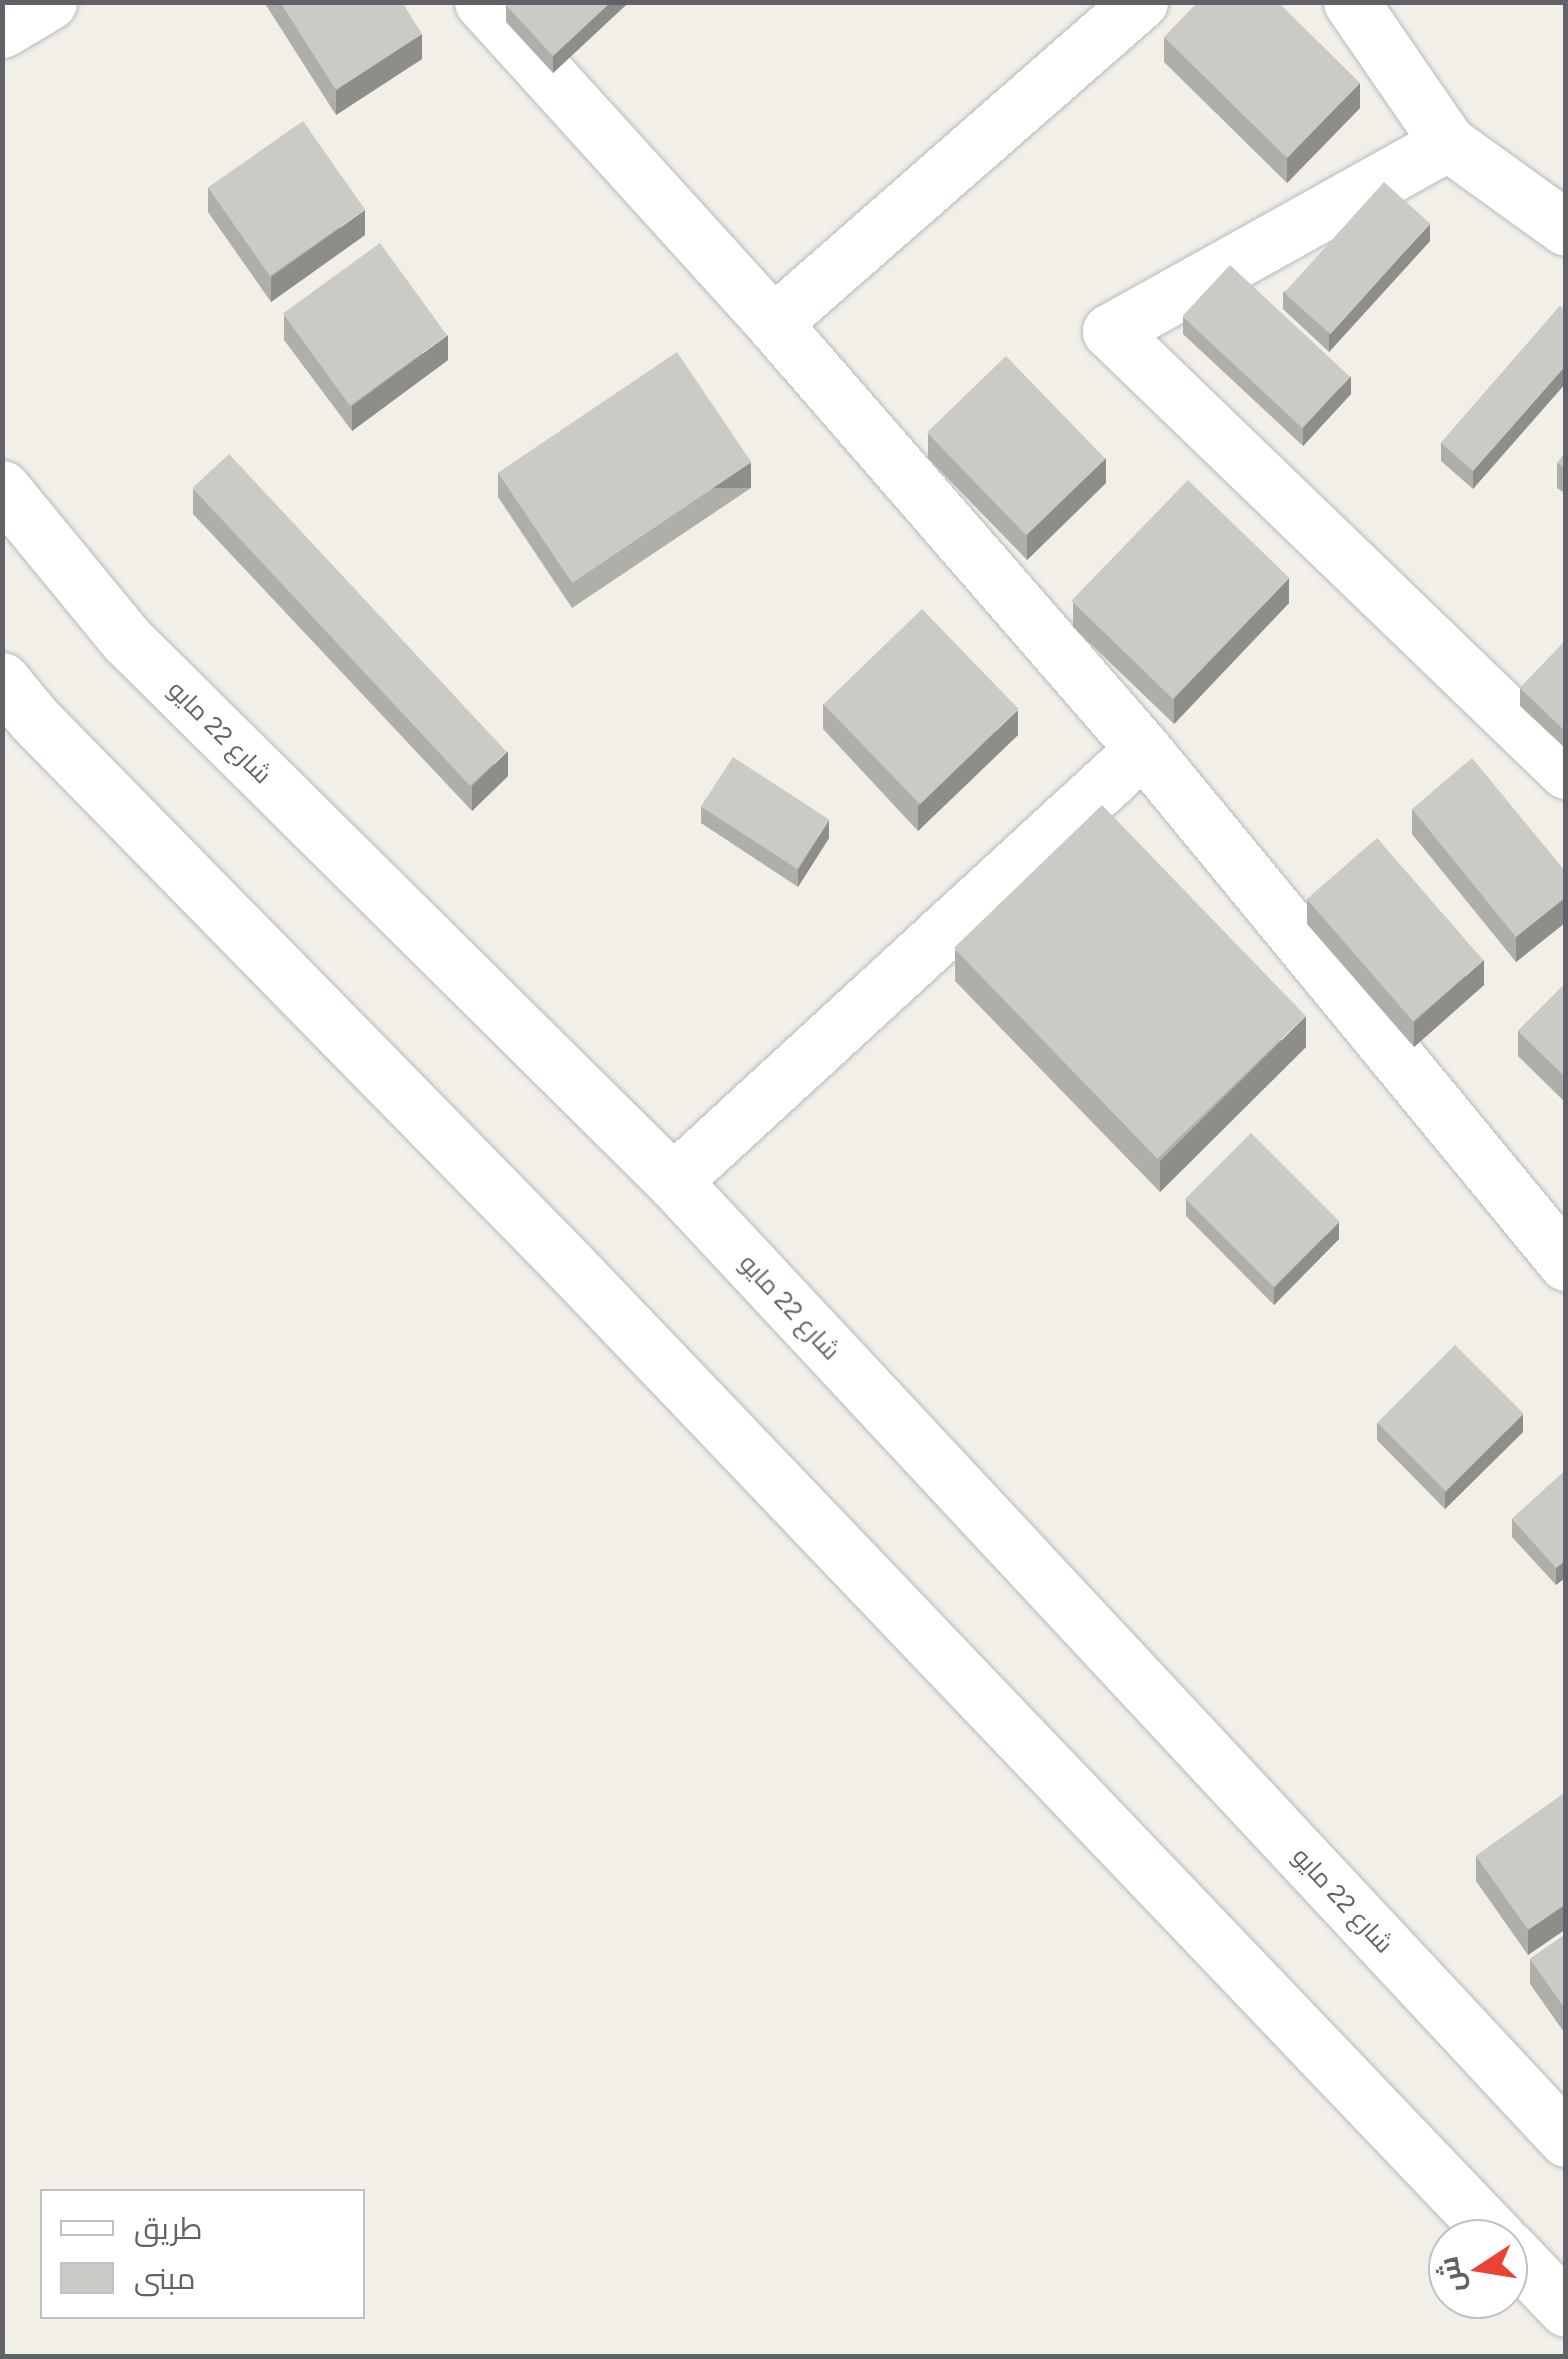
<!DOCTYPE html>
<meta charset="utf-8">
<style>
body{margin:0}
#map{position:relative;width:1568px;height:2359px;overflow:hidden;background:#f1efe8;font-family:Figtree,Cairo,sans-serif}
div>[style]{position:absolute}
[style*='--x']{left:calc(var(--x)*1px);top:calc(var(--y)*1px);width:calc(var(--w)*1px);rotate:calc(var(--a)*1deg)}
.roads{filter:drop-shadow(0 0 2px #b5b8bc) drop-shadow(0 0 2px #b5b8bc)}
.street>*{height:55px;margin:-27.5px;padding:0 27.5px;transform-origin:27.5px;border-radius:27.5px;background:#fff}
.secondary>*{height:55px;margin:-27.5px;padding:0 27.5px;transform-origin:27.5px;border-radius:27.5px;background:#fff}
.wall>*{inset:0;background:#afaea9}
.shaded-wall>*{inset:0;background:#8f8d8a;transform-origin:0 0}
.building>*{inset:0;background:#cccac5;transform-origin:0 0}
span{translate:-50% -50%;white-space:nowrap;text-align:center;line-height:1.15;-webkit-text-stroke:10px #fff;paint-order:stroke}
.street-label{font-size:25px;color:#5f6368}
.frame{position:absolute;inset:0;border:5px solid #5f6368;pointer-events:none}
.legend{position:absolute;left:40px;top:2189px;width:325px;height:130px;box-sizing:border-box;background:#fff;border:2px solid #bfc1c3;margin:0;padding:12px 18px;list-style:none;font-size:30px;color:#5f6368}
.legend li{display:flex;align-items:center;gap:20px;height:50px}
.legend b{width:50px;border:2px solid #bfc1c3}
.north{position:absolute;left:1428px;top:2219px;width:100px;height:100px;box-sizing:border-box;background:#fff;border:2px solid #bfc1c3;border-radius:50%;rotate:258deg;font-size:28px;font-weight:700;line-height:40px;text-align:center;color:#5f6368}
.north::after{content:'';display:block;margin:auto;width:35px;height:45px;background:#ea4335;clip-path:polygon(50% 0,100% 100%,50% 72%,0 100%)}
</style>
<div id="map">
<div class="roads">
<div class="street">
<div style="--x:482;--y:2;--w:433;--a:47.8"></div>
<div style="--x:773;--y:323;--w:564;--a:49.02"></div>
<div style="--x:1143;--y:749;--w:666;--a:50.55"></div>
<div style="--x:1351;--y:2;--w:171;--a:55.5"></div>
<div style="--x:1448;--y:143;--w:145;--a:35.8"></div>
<div style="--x:2;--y:30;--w:55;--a:-30.8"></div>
<div style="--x:1448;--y:143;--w:387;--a:150.9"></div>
<div style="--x:1110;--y:331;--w:634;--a:43.98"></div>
<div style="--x:773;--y:323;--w:488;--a:-41.2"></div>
<div style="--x:673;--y:1181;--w:638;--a:-42.59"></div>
</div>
<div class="secondary">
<div style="--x:2;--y:488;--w:197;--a:50.6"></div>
<div style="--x:127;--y:640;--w:769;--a:44.74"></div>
<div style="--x:673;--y:1181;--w:1310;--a:47.01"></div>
<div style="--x:2;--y:680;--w:50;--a:50.6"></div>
<div style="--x:34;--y:719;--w:764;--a:45.58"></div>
<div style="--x:569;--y:1265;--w:1347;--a:46.32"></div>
<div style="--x:1508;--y:2248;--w:84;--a:46.4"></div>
</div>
</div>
<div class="wall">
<div style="clip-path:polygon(264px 2px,402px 2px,422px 59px,336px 115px)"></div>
<div style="clip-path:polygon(627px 2px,627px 4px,553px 73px,506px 22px,506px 5px)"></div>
<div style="clip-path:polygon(1164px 37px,1360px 108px,1287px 183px,1164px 62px)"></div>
<div style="clip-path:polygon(208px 188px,365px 235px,271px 302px,208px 212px)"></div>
<div style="clip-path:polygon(1430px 241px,1329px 352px,1283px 309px,1283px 292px)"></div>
<div style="clip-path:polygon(1560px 306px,1473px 489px,1441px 461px,1441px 443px)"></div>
<div style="clip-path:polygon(284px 315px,448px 360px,352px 431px,284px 340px)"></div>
<div style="clip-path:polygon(1183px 317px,1351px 394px,1303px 446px,1183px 334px)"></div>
<div style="clip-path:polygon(928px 433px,1106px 483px,1027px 560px,928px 458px)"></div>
<div style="clip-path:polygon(1566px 452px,1566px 494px,1557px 488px,1557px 463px)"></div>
<div style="clip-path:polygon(498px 472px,751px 488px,572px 608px,498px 497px)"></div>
<div style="clip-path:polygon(193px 489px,508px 776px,472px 811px,193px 514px)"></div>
<div style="clip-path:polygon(1073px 602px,1289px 603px,1174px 724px,1073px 627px)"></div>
<div style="clip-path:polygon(1566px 640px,1566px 749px,1520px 706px,1520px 688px)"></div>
<div style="clip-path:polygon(823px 704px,1018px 735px,918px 831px,823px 729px)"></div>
<div style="clip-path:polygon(701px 806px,829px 838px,798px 887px,701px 823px)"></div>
<div style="clip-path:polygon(1412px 809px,1566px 872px,1566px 922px,1516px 962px,1412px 834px)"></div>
<div style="clip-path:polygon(1307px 899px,1484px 985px,1414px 1047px,1307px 924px)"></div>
<div style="clip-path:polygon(955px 950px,1306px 1047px,1160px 1192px,955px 981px)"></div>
<div style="clip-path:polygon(1566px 983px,1566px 1103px,1518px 1056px,1518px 1031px)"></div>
<div style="clip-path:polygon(1186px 1199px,1339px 1239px,1274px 1305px,1186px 1216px)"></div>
<div style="clip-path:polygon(1377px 1423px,1523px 1432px,1445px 1509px,1377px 1440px)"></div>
<div style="clip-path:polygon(1566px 1470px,1566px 1577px,1556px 1585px,1512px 1537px,1512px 1519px)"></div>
<div style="clip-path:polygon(1566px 1792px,1566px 1929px,1528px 1955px,1476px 1881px,1476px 1856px)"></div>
<div style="clip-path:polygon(1566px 1934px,1566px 2035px,1530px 1984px,1530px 1959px)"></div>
</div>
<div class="shaded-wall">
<div style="clip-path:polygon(611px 2px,627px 2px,627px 4px,553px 73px,553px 56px)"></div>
<div style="clip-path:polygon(422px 34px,422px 59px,336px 115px,336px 90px)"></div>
<div style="clip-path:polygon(1360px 83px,1360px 108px,1287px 183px,1287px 158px)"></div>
<div style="clip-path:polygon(365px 210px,365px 235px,271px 302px,271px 277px)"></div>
<div style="clip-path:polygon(1430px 224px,1430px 241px,1329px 352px,1329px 334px)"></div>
<div style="clip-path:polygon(448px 335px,448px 360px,352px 431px,352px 406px)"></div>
<div style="clip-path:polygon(1566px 365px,1566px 383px,1473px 489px,1473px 471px)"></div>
<div style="clip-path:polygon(1351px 376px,1351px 394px,1303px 446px,1303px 428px)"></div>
<div style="clip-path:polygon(1106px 458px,1106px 483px,1027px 560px,1027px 535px)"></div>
<div style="left:751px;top:463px;width:25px;height:216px;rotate:90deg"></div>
<div style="clip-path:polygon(1289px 578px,1289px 603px,1174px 724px,1174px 699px)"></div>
<div style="clip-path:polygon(1018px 710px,1018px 735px,918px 831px,918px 806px)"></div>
<div style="clip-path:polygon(508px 751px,508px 776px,472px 811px,472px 786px)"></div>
<div style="clip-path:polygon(829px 820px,829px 838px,798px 887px,798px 870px)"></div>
<div style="clip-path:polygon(1566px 897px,1566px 922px,1516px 962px,1516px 937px)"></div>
<div style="clip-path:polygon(1484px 960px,1484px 985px,1414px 1047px,1414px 1022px)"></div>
<div style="clip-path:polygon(1306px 1016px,1306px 1047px,1160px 1192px,1160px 1161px)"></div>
<div style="clip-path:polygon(1339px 1222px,1339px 1239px,1274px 1305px,1274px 1288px)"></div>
<div style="clip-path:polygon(1523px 1414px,1523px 1432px,1445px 1509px,1445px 1492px)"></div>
<div style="clip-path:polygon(1566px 1560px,1566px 1577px,1556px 1585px,1556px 1568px)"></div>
<div style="clip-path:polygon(1566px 1904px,1566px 1929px,1528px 1955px,1528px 1930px)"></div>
</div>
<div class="building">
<div style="clip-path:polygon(280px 2px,402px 2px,422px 34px,336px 90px)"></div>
<div style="clip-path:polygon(508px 2px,611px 2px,553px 56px,506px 5px)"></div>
<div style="clip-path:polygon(1198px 2px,1278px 2px,1360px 83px,1287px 158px,1164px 37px)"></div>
<div style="left:303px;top:121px;width:108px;height:116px;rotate:55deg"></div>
<div style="left:1384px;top:182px;width:62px;height:149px;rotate:42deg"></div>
<div style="left:380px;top:243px;width:114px;height:120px;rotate:54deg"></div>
<div style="left:1230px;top:265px;width:164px;height:70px;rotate:43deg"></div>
<div style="clip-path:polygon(1560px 306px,1566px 311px,1566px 365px,1473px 471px,1441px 443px)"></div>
<div style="left:677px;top:352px;width:133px;height:216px;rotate:56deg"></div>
<div style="left:1006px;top:356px;width:143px;height:110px;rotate:46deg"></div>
<div style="clip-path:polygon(1566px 452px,1566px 469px,1557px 463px)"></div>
<div style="left:229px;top:454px;width:407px;height:50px;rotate:47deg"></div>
<div style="left:1188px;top:480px;width:141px;height:168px;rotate:44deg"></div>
<div style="left:922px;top:609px;width:139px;height:137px;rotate:46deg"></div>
<div style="clip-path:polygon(1566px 640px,1566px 732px,1520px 688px)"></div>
<div style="left:733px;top:757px;width:115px;height:59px;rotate:33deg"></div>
<div style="clip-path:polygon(1472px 758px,1566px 872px,1566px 897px,1516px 937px,1412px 809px)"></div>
<div style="left:1102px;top:805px;width:293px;height:206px;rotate:46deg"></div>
<div style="left:1377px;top:838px;width:162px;height:93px;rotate:49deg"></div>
<div style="clip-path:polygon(1566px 983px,1566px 1078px,1518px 1031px)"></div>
<div style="left:1251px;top:1133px;width:125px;height:93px;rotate:45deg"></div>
<div style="left:1455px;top:1345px;width:97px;height:110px;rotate:45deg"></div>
<div style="clip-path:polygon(1566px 1470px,1566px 1560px,1556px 1568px,1512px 1519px)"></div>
<div style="clip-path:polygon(1566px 1792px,1566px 1904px,1528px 1930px,1476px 1856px)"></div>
<div style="clip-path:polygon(1566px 1934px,1566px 2010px,1530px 1959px)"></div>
</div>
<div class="street-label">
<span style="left:220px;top:732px;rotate:45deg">شارع 22 مايو</span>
<span style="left:790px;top:1307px;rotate:47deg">شارع 22 مايو</span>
<span style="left:1343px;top:1900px;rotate:47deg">شارع 22 مايو</span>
</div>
<div class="frame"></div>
<ul class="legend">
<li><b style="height:12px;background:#fff"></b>طريق</li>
<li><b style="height:28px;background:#cccac5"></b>مبنى</li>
</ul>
<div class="north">ش</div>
</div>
